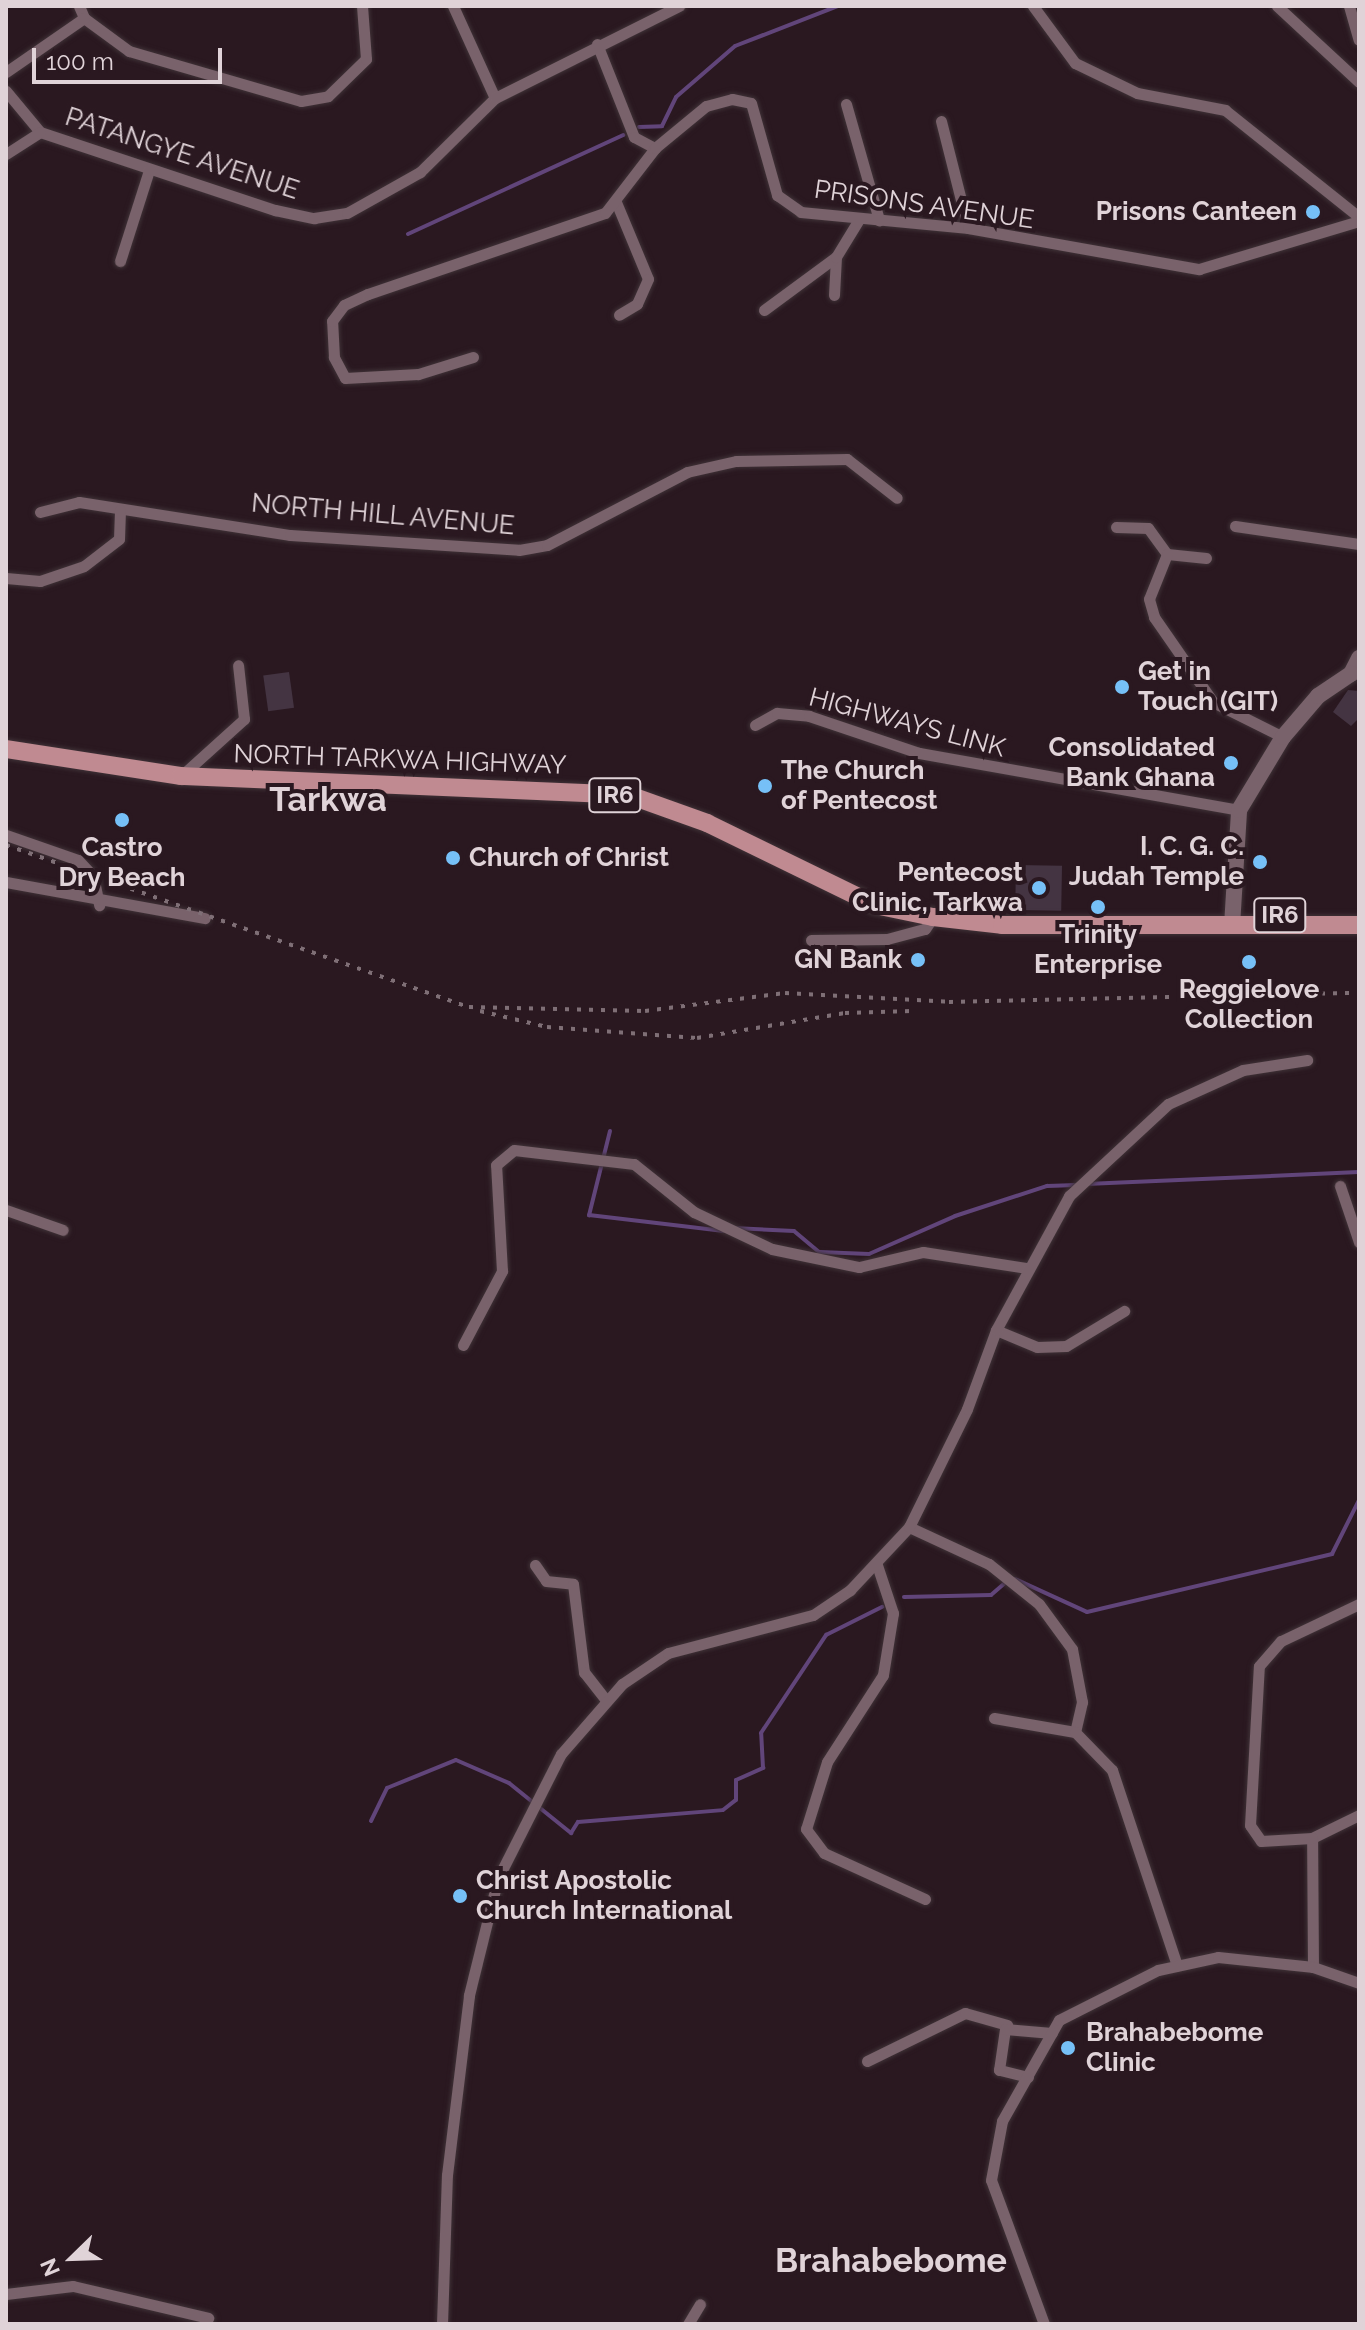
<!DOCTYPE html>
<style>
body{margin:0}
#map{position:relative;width:1365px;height:2330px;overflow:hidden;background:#2a1820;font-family:Raleway,sans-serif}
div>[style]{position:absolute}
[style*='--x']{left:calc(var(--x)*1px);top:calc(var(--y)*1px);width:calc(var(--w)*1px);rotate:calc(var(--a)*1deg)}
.stream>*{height:4px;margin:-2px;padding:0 2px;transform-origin:2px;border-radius:2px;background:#61457a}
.building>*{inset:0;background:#443442;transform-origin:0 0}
.roads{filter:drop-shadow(0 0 2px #3f3237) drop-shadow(0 0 2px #3f3237)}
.street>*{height:11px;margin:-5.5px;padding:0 5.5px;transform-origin:5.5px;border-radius:5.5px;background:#79626b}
.secondary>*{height:16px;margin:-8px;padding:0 8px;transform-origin:8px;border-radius:8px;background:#79626b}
.primary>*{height:18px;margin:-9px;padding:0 9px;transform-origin:9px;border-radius:9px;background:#c08a91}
.rail>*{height:4px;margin-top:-2px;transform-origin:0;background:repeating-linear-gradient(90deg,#7f6f76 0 4px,transparent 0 12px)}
.dots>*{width:22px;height:22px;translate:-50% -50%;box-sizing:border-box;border:4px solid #2a1820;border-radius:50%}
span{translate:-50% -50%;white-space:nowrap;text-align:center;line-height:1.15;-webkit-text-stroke:8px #2a1820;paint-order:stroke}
.shield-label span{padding:2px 6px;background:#2a1820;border:2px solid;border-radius:6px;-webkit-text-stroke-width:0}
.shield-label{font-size:24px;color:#e0d3d8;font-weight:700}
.street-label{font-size:26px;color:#e0d3d8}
.poi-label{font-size:26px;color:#e0d3d8;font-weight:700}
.right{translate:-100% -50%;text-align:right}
.left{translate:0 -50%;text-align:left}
.district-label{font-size:34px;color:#e0d3d8;font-weight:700}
.frame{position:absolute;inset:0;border:8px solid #e0d3d8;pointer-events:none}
.north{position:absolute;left:32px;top:2218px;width:80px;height:80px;-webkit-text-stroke:6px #2a1820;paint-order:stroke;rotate:247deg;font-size:22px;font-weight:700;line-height:32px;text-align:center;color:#e0d3d8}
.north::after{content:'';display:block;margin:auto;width:28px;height:36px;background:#e0d3d8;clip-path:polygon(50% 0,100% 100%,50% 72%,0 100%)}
.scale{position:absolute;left:32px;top:48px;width:190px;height:36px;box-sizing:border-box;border:4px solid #e0d3d8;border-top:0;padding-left:10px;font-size:24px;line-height:28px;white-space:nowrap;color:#e0d3d8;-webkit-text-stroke:6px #2a1820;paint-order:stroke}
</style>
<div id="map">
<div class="stream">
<div style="--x:639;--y:127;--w:23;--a:-2"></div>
<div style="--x:662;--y:126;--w:32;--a:-64"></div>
<div style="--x:676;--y:97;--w:78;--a:-40.8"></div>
<div style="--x:735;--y:46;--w:110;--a:-21.2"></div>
<div style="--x:408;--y:234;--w:237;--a:-24.7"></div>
<div style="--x:610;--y:1131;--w:87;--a:104"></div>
<div style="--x:589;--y:1215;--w:136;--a:6.8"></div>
<div style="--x:1086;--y:1184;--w:273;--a:-2.5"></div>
<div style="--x:732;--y:1228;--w:62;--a:2.8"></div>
<div style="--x:794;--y:1231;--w:33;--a:40"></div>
<div style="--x:819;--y:1252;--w:50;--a:2.3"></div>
<div style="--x:869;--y:1254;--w:94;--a:-23.8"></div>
<div style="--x:955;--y:1216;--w:97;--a:-18.1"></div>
<div style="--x:1047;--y:1186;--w:30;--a:-2"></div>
<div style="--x:1015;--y:1579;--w:79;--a:24.6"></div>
<div style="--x:1087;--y:1612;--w:252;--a:-13.3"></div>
<div style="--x:1332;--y:1554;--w:60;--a:-63.4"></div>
<div style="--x:904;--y:1597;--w:87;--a:-1.3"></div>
<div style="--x:991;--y:1595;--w:23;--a:-41"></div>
<div style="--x:371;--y:1821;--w:37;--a:-64"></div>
<div style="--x:387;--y:1788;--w:74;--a:-22.1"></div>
<div style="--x:456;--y:1760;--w:58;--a:23.5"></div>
<div style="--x:509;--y:1783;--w:80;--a:38.9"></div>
<div style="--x:571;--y:1833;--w:13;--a:-58"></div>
<div style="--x:578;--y:1822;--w:145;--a:-4.7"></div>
<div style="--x:723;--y:1810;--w:16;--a:-38"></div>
<div style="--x:736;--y:1800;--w:20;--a:-90"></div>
<div style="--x:736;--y:1780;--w:30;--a:-24"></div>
<div style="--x:763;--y:1768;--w:35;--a:-93"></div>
<div style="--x:761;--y:1733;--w:118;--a:-56.4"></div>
<div style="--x:826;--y:1635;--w:63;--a:-26.6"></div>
</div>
<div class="building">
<div style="left:289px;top:672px;width:36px;height:26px;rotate:82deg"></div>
<div style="clip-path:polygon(1348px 690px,1359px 691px,1359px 718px,1351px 726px,1333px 712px)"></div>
<div style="left:1016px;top:865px;width:46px;height:45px;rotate:1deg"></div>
</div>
<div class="roads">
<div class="street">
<div style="--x:79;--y:6;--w:13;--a:67"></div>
<div style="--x:84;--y:18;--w:56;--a:36.3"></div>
<div style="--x:129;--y:51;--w:179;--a:16.2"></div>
<div style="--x:301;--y:101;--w:27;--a:-10"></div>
<div style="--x:328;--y:96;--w:53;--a:-44.2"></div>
<div style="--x:366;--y:59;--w:53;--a:-94.3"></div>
<div style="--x:453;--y:6;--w:101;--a:65.5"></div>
<div style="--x:1033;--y:6;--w:71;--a:53.6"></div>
<div style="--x:1075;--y:63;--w:69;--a:25.8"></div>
<div style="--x:1137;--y:93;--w:90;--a:10.9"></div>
<div style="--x:1225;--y:110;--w:171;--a:38.6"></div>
<div style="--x:1277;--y:6;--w:112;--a:42.8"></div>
<div style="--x:1349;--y:6;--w:35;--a:74"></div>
<div style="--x:597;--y:44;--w:100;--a:68.3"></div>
<div style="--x:634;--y:137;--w:24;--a:28"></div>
<div style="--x:6;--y:72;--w:95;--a:-34.7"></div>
<div style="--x:6;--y:91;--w:53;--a:50.3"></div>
<div style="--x:846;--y:104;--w:121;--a:74.1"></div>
<div style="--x:941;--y:121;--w:110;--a:75.8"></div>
<div style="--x:40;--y:132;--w:248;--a:18.4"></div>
<div style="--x:275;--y:210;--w:40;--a:12"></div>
<div style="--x:314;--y:218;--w:33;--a:-9"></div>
<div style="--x:347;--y:213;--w:84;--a:-29.3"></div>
<div style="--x:420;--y:172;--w:105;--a:-44.6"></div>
<div style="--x:495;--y:98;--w:206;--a:-26.6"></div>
<div style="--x:6;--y:154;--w:40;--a:-32.9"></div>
<div style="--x:616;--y:202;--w:83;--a:67.4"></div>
<div style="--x:648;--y:279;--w:27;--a:114"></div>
<div style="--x:637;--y:304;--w:21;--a:149"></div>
<div style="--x:120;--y:261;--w:96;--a:-72.3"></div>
<div style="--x:834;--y:295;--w:38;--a:-87"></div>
<div style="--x:764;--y:310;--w:89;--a:-36.4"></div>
<div style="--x:836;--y:257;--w:42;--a:-58.6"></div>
<div style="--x:473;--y:357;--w:58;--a:162.8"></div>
<div style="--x:418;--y:374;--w:73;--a:176.9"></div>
<div style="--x:345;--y:378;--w:24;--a:-118"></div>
<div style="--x:334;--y:357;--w:36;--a:-93"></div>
<div style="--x:332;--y:321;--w:20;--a:-53"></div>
<div style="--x:344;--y:305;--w:26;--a:-25"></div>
<div style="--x:368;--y:294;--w:250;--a:-18.9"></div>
<div style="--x:605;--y:213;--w:82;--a:-52.4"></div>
<div style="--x:655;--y:148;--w:66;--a:-39.5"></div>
<div style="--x:706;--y:106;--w:27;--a:-15"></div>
<div style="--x:732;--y:99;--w:19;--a:12"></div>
<div style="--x:751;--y:103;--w:96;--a:74.2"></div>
<div style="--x:777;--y:195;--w:29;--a:35"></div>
<div style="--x:801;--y:212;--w:168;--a:5.5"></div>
<div style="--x:968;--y:228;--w:235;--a:10.1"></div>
<div style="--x:1199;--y:269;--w:167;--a:-16.7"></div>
<div style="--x:40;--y:512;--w:40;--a:-14.4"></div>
<div style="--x:79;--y:502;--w:214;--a:8.9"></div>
<div style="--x:290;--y:535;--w:229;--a:3.7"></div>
<div style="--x:519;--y:550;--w:28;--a:-10"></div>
<div style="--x:547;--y:545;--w:158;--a:-27.5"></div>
<div style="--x:687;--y:472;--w:50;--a:-12.7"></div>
<div style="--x:736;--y:461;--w:111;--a:-1"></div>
<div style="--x:847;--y:459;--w:63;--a:38"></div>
<div style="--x:1235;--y:526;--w:125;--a:8.3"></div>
<div style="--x:1116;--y:527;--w:32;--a:2"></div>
<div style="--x:1148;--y:528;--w:32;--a:54"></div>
<div style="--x:1206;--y:558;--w:39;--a:-174"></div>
<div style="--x:1167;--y:554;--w:48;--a:111.8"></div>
<div style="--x:1149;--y:599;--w:19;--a:74"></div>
<div style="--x:1154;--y:617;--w:103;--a:55.2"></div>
<div style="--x:1213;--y:702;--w:78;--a:26.6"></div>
<div style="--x:6;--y:578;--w:34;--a:5"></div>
<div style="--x:40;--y:581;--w:46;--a:-18.8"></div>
<div style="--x:84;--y:566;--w:44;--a:-37.6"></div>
<div style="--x:119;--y:539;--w:29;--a:-88"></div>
<div style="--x:755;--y:725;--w:25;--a:-29"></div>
<div style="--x:777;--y:713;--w:32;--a:5"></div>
<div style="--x:809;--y:716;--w:116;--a:18.6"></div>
<div style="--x:919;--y:753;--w:325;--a:10.1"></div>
<div style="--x:181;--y:776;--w:85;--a:-42.1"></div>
<div style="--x:244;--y:719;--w:54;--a:-96.3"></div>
<div style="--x:6;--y:835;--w:76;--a:19.1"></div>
<div style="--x:78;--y:860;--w:22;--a:47"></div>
<div style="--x:93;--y:876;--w:30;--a:78"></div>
<div style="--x:6;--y:882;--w:202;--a:10.3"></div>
<div style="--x:811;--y:940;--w:76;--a:-0.8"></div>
<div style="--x:887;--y:939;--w:39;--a:-15"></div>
<div style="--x:925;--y:929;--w:14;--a:-56"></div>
<div style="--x:1340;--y:1186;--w:59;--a:71.3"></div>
<div style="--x:6;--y:1210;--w:60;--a:19.3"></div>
<div style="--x:996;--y:1330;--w:44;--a:22.5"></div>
<div style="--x:1037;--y:1347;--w:29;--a:-2"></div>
<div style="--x:1066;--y:1346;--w:68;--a:-31.1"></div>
<div style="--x:463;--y:1345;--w:84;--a:-62.2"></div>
<div style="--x:502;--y:1271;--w:106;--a:-93.2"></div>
<div style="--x:496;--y:1165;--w:23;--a:-40"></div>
<div style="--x:514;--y:1150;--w:121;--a:6.7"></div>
<div style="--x:634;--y:1164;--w:77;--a:38.7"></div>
<div style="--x:694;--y:1212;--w:86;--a:25.4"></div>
<div style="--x:772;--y:1249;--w:89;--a:11.7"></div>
<div style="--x:859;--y:1267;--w:66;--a:-13.2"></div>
<div style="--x:923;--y:1252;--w:104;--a:8.8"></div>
<div style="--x:909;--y:1527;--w:88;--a:24.8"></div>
<div style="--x:989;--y:1564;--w:64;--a:38.7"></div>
<div style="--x:1039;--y:1604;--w:56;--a:53.7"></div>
<div style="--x:1072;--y:1649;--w:54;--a:79.3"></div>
<div style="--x:1082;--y:1702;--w:31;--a:103"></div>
<div style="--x:535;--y:1565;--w:19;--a:55"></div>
<div style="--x:546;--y:1581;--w:27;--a:6"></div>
<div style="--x:573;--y:1584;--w:89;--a:82.9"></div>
<div style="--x:584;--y:1672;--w:36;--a:52"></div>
<div style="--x:877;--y:1565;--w:51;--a:71.6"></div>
<div style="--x:893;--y:1613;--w:63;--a:99.2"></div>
<div style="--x:883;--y:1675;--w:103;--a:122.8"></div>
<div style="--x:827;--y:1762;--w:70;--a:107.4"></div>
<div style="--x:806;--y:1829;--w:30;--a:53"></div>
<div style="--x:824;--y:1853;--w:111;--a:24.5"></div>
<div style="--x:994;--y:1718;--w:82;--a:9.8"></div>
<div style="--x:1075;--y:1732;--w:53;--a:45.8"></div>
<div style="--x:1112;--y:1770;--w:206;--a:71.6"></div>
<div style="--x:1312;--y:1838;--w:52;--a:-26.1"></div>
<div style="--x:1313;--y:1967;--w:129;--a:-90.4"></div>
<div style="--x:1312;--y:1838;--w:51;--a:176.6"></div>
<div style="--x:1261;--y:1841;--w:19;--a:-125"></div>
<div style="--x:1250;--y:1825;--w:159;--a:-86.8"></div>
<div style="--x:1259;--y:1666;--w:33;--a:-49"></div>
<div style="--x:1281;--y:1641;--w:86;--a:-25.4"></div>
<div style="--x:867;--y:2061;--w:109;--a:-26.1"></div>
<div style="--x:965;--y:2013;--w:44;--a:15.9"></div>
<div style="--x:1028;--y:2077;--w:30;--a:-166"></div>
<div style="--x:999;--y:2070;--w:41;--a:-81.7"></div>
<div style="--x:1005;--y:2029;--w:47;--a:4.9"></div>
<div style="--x:6;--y:2294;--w:67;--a:-6.8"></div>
<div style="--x:73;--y:2286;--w:139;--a:13.3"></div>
<div style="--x:442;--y:2324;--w:149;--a:-88.1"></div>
<div style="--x:447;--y:2175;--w:181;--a:-83"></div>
<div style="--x:469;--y:1995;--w:121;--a:-76.1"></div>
<div style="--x:498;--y:1878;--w:139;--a:-63.1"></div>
<div style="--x:561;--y:1754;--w:93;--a:-48.9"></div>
<div style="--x:622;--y:1684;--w:55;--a:-34"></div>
<div style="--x:668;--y:1653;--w:150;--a:-14.7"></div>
<div style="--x:813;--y:1615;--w:45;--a:-34"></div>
<div style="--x:850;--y:1590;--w:86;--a:-46.9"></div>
<div style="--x:909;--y:1527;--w:131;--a:-63.8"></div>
<div style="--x:967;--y:1409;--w:84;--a:-69.8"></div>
<div style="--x:996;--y:1330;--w:153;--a:-61.4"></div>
<div style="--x:1069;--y:1196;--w:135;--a:-42.9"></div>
<div style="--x:1168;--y:1104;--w:82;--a:-24.4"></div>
<div style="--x:1243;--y:1070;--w:65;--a:-8.9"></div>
<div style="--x:688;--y:2324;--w:23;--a:-59"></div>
<div style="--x:1044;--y:2324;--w:153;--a:-110.2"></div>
<div style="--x:991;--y:2180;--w:60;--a:-79.4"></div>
<div style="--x:1002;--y:2121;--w:116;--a:-60.6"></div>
<div style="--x:1059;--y:2020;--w:111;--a:-26.8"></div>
<div style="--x:1158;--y:1970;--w:61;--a:-12.2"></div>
<div style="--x:1218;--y:1957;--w:96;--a:6"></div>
<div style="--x:1313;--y:1967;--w:49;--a:19.2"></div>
</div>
<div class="secondary">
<div style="--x:1351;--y:674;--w:18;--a:-63"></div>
<div style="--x:1232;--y:926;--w:116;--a:-86.5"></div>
<div style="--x:1239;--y:810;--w:85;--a:-58.9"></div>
<div style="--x:1283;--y:737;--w:54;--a:-49.5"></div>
<div style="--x:1318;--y:696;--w:40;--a:-34"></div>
</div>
<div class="primary">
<div style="--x:6;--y:749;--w:177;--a:8.8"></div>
<div style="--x:181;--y:776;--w:448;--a:2.4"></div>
<div style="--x:629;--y:795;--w:83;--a:19.7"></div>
<div style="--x:707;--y:823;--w:187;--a:26"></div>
<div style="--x:875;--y:905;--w:59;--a:11.7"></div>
<div style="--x:933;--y:917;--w:69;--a:6.6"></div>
<div style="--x:1002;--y:925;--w:357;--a:0"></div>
</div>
</div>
<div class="rail">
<div style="--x:6;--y:845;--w:491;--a:19.3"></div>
<div style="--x:469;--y:1007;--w:176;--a:1.3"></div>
<div style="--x:645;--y:1011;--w:141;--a:-7.3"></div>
<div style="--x:785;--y:993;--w:164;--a:3.1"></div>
<div style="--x:949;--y:1002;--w:410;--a:-1.3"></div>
<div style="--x:480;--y:1011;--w:69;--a:13.4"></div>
<div style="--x:547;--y:1027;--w:150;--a:4.2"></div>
<div style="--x:697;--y:1038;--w:150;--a:-9.6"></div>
<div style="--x:845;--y:1013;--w:67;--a:-1.7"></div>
</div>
<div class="dots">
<div style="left:1313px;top:212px;background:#76c0f7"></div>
<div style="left:1122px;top:687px;background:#76c0f7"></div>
<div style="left:1231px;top:763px;background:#76c0f7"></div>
<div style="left:765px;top:786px;background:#76c0f7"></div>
<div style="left:122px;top:820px;background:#76c0f7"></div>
<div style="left:453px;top:858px;background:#76c0f7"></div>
<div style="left:1260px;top:862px;background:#76c0f7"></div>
<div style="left:1039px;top:888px;background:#76c0f7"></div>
<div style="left:1098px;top:907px;background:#76c0f7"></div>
<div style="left:918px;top:960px;background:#76c0f7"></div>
<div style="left:1249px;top:962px;background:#76c0f7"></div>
<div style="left:460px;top:1896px;background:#76c0f7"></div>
<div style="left:1068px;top:2048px;background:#76c0f7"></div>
</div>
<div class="shield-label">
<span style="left:615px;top:795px">IR6</span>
<span style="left:1280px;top:915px">IR6</span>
</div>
<div class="street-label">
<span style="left:182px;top:154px;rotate:18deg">PATANGYE AVENUE</span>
<span style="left:924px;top:205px;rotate:8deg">PRISONS AVENUE</span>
<span style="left:383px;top:515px;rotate:5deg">NORTH HILL AVENUE</span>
<span style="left:907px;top:723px;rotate:15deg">HIGHWAYS LINK</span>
<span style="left:400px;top:760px;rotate:2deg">NORTH TARKWA HIGHWAY</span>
</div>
<div class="poi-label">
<span class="right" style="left:1297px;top:212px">Prisons Canteen</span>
<span class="left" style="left:1138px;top:687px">Get in<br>Touch (GIT)</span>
<span class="right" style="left:1215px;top:763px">Consolidated<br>Bank Ghana</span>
<span class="left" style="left:781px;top:786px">The Church<br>of Pentecost</span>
<span class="right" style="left:1244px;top:862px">I. C. G. C.<br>Judah Temple</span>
<span style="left:122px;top:863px">Castro<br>Dry Beach</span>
<span class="left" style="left:469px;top:858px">Church of Christ</span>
<span class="right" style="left:1023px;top:888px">Pentecost<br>Clinic, Tarkwa</span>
<span style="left:1098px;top:950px">Trinity<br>Enterprise</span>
<span class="right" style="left:902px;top:960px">GN Bank</span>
<span style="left:1249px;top:1005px">Reggielove<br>Collection</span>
<span class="left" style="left:476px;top:1896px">Christ Apostolic<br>Church International</span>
<span class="left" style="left:1086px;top:2048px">Brahabebome<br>Clinic</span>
</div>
<div class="district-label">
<span style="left:328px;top:800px">Tarkwa</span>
<span style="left:891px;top:2261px">Brahabebome</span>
</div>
<div class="frame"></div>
<div class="north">N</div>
<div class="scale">100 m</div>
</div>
